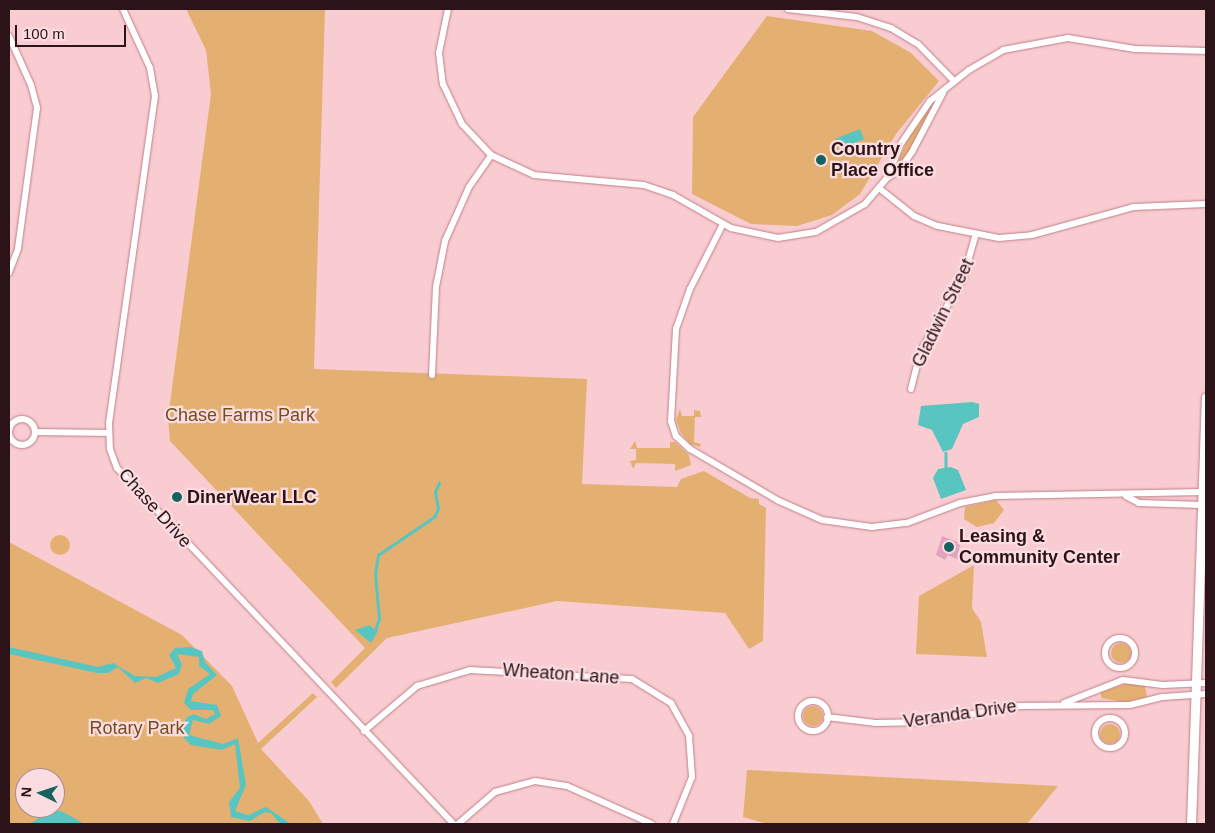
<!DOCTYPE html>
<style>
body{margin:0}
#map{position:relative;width:1215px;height:833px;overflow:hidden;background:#f8ccd1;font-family:Arial,sans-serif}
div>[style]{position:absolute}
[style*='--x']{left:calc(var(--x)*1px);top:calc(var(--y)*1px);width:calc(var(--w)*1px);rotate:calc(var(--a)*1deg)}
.green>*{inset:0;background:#e4b071}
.round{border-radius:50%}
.water>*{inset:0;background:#59c5c0;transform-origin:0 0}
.stream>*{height:2.5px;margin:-1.25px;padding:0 1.25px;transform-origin:1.25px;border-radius:1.25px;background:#59c5c0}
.building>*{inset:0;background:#e2a3bf}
.roads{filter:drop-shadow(0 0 1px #c17f88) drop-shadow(0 0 1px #c17f88)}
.street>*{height:6px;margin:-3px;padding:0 3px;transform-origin:3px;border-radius:3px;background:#fff}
.street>.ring{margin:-3px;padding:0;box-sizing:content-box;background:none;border:6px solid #fff;border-radius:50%}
.secondary>*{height:9px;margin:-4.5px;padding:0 4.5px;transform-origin:4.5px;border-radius:4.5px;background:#fff}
.dots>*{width:14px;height:14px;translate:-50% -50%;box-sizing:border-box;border:2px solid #fbdde1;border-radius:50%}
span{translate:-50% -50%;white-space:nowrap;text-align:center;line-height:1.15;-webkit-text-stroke:4.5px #fbdde1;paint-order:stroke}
.poi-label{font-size:18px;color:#2c1317;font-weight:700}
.left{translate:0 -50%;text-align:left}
.street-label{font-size:18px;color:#2c1317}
.park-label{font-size:18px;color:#724e20}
.frame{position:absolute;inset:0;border:10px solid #2c1317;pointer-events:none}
.north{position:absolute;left:15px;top:768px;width:50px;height:50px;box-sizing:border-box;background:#fbdde1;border:1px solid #a88c90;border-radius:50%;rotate:274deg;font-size:14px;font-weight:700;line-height:20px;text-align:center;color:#2c1317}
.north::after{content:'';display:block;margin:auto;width:18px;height:22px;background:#156360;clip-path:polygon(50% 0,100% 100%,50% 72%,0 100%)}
.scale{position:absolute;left:15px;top:25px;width:111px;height:22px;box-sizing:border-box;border:2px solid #2c1317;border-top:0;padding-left:6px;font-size:15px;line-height:18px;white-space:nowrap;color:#2c1317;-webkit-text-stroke:4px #fbdde1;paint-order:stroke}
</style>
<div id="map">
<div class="green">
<div style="clip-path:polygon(186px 9px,325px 9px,314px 369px,587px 379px,582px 484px,677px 487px,681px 479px,704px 471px,750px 498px,759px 499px,759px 504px,766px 508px,763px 641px,749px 649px,725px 613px,557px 601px,387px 638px,336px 688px,331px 682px,365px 648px,170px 441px,168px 418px,211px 94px,206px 50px)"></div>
<div style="clip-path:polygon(767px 16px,872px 31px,911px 53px,939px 81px,896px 134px,860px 194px,832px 215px,797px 226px,751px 224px,692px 194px,693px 117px)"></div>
<div style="clip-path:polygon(935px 101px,909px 152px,895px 167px,914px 127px)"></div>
<div style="clip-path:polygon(680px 409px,682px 416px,694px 416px,694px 410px,700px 411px,701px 417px,695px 417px,694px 442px,701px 444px,700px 447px,690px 444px,681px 433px,676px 420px)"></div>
<div style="clip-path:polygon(635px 441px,637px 448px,670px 448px,670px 442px,675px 442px,689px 455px,691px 465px,675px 471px,675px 464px,636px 463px,633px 469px,630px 461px,636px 460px,636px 449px,630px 449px)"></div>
<div style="clip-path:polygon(996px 500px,1004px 510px,994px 523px,977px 527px,964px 519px,965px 507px)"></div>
<div class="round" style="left:50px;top:535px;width:20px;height:20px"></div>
<div style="clip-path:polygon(evenodd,9px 542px,182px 635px,232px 686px,258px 743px,313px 693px,317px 697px,261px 749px,309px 801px,323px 824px,9px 824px,9px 542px,25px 778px,55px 778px,55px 808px,25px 808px,25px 778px)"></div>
<div style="clip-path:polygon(974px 565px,972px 608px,981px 622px,987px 657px,916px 654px,919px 596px)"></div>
<div class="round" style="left:1111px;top:643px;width:20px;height:20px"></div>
<div style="clip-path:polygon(1132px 682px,1145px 686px,1147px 697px,1125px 702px,1101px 698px,1101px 692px)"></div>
<div class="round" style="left:803px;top:706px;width:20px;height:20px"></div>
<div class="round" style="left:1100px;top:724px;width:20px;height:20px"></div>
<div style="clip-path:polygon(747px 770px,1058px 786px,1027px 824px,768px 824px,743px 817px)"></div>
</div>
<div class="water">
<div style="left:860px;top:129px;width:11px;height:27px;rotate:68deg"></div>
<div style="clip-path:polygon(972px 402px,979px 404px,979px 417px,963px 424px,952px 449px,943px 452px,932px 430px,918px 425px,921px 406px)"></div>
<div style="clip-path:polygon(951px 467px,958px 470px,966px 490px,941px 499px,933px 478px,938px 469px)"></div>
<div style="clip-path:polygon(369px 625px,378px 631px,371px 643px,355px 630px)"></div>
<div style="clip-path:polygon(9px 647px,98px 667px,113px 663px,135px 676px,156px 677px,176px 668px,169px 655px,175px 648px,191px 647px,202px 651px,205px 662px,217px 675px,193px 694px,191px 701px,217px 705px,221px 716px,209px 724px,193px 720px,189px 735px,223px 744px,238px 738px,246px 785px,235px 811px,248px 815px,266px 807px,291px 824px,280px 824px,271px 813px,265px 812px,250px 821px,231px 817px,229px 802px,240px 788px,235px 744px,222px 750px,191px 745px,184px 738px,182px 727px,187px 717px,194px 714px,206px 719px,215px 714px,213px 710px,191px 710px,184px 703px,188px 689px,210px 674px,199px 666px,199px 657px,177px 654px,182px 665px,179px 674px,158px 683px,146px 678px,135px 683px,118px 667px,108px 673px,97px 673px,9px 654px)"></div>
<div style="clip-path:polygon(50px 811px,61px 811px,85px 824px,30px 824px)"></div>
</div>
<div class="stream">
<div style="--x:946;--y:453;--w:14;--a:90"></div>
<div style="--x:375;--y:631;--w:13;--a:-72"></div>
<div style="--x:379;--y:619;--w:45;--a:-95.1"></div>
<div style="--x:375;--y:574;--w:19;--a:-81"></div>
<div style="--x:378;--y:555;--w:68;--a:-34.2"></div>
<div style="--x:434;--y:517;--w:9;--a:-63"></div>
<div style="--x:438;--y:509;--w:17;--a:-100"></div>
<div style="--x:435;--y:492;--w:10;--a:-66"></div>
</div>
<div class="building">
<div style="clip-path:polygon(942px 536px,960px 543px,959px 551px,965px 554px,961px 561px,948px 555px,945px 560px,936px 555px)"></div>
</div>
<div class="roads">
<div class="street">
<div style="--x:123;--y:9;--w:65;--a:65.4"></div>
<div style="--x:150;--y:68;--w:28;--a:80"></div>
<div style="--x:155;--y:96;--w:330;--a:98"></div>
<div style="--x:109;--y:423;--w:26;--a:88"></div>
<div style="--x:110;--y:449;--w:20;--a:70"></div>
<div style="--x:117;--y:468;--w:490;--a:46.6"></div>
<div style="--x:448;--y:9;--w:45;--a:101.6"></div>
<div style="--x:439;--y:53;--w:31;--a:83"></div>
<div style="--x:443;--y:84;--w:44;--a:64.6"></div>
<div style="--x:462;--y:124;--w:42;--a:46.9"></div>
<div style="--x:491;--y:155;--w:47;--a:24.9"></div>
<div style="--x:534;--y:175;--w:110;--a:5.2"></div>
<div style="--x:644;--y:185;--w:31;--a:19"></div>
<div style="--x:673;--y:195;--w:67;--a:29.6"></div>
<div style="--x:731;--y:228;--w:48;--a:12"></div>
<div style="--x:778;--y:238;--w:38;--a:-9"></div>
<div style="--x:816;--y:232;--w:56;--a:-29.7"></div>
<div style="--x:865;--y:204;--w:34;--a:-50"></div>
<div style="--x:887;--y:178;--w:35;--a:-68"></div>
<div style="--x:900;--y:145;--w:53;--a:-55.7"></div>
<div style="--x:930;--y:101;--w:50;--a:-38.5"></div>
<div style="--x:969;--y:70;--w:39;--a:-30"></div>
<div style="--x:1003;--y:50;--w:66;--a:-10.5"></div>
<div style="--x:1068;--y:38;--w:68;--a:9.3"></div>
<div style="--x:1135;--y:49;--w:71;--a:1.6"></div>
<div style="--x:788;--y:9;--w:69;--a:6.6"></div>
<div style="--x:857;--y:17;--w:36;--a:18"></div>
<div style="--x:891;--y:28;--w:31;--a:31"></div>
<div style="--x:918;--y:44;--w:52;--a:45.8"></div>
<div style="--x:9;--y:36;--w:54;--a:65.8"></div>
<div style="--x:31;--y:85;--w:24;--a:75"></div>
<div style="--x:37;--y:108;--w:142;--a:97.7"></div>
<div style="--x:18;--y:249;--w:26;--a:111"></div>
<div style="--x:887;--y:178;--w:13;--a:-29"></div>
<div style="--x:898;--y:172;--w:24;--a:-55"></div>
<div style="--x:912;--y:152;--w:67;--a:-62.3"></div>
<div style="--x:879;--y:188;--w:45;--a:38.7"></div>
<div style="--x:914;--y:216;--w:26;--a:23"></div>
<div style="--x:938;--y:226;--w:62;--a:11.1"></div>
<div style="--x:999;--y:238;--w:33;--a:-5"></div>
<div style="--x:1032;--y:235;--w:106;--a:-15.4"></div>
<div style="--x:1134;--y:207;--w:72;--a:-2.4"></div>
<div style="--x:723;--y:224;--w:73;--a:116.9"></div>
<div style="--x:690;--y:289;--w:42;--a:109.3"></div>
<div style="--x:676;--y:329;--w:92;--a:93.1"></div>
<div style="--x:671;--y:421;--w:16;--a:72"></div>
<div style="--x:676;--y:436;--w:19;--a:43"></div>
<div style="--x:690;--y:449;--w:103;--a:30.3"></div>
<div style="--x:779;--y:501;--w:47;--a:23.8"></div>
<div style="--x:822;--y:520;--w:50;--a:8"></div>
<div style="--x:872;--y:527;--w:35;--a:-7"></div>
<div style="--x:907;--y:523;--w:57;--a:-20.7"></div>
<div style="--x:960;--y:503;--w:36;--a:-11"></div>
<div style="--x:995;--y:496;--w:208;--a:-1.1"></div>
<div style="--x:432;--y:375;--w:88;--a:-87.4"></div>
<div style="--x:436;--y:287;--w:47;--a:-78.9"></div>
<div style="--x:445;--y:241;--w:59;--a:-66"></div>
<div style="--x:469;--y:187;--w:39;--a:-55"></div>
<div style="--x:911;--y:389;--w:38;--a:-76"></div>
<div style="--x:920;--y:352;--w:85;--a:-59.5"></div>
<div style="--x:963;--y:279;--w:44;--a:-74.1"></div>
<div class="ring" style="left:9px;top:419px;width:20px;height:20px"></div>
<div style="--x:36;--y:432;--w:73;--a:0.8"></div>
<div style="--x:1126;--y:496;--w:15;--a:28"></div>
<div style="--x:1139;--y:503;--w:63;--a:1.8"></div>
<div class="ring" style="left:1105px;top:638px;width:24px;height:24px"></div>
<div class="ring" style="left:798px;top:701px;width:24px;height:24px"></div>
<div style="--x:1064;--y:703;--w:63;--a:-21.3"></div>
<div style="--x:1123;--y:680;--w:40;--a:7.1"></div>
<div style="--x:1163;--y:685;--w:43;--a:-2.7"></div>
<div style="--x:827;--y:717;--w:49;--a:7"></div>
<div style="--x:876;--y:723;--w:51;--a:-1.1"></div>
<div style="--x:927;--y:722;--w:94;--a:-9.8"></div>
<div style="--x:1020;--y:706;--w:110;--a:-0.5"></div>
<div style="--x:1130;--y:705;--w:34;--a:-14"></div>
<div style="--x:1163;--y:697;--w:43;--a:-4"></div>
<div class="ring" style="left:1095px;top:718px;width:24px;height:24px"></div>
<div style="--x:364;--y:731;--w:70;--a:-40.3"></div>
<div style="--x:417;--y:686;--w:55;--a:-16.8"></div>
<div style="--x:470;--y:670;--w:162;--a:3.2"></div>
<div style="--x:632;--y:679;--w:46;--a:31.6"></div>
<div style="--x:671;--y:703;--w:38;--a:61"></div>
<div style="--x:689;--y:736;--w:41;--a:85.8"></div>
<div style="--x:692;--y:777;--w:51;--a:112"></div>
<div style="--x:458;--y:824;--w:49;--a:-40.9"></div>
<div style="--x:495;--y:792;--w:41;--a:-15.4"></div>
<div style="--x:535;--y:781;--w:32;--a:9"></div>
<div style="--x:567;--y:786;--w:93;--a:24.1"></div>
</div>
<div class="secondary">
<div style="--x:1191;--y:824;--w:427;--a:-88"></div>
</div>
</div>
<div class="dots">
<div style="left:821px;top:160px;background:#156360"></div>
<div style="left:177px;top:497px;background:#156360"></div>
<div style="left:949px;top:547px;background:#156360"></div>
</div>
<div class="poi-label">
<span class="left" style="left:831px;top:160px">Country<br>Place Office</span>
<span class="left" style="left:187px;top:497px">DinerWear LLC</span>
<span class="left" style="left:959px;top:547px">Leasing &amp;<br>Community Center</span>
</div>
<div class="street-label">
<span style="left:943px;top:313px;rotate:-64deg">Gladwin Street</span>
<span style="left:155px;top:508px;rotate:48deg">Chase Drive</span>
<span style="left:561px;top:674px;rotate:4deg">Wheaton Lane</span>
<span style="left:960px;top:714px;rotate:-8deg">Veranda Drive</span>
</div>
<div class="park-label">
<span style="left:240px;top:415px">Chase Farms Park</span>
<span style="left:137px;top:728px">Rotary Park</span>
</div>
<div class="frame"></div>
<div class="north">N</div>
<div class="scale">100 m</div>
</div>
